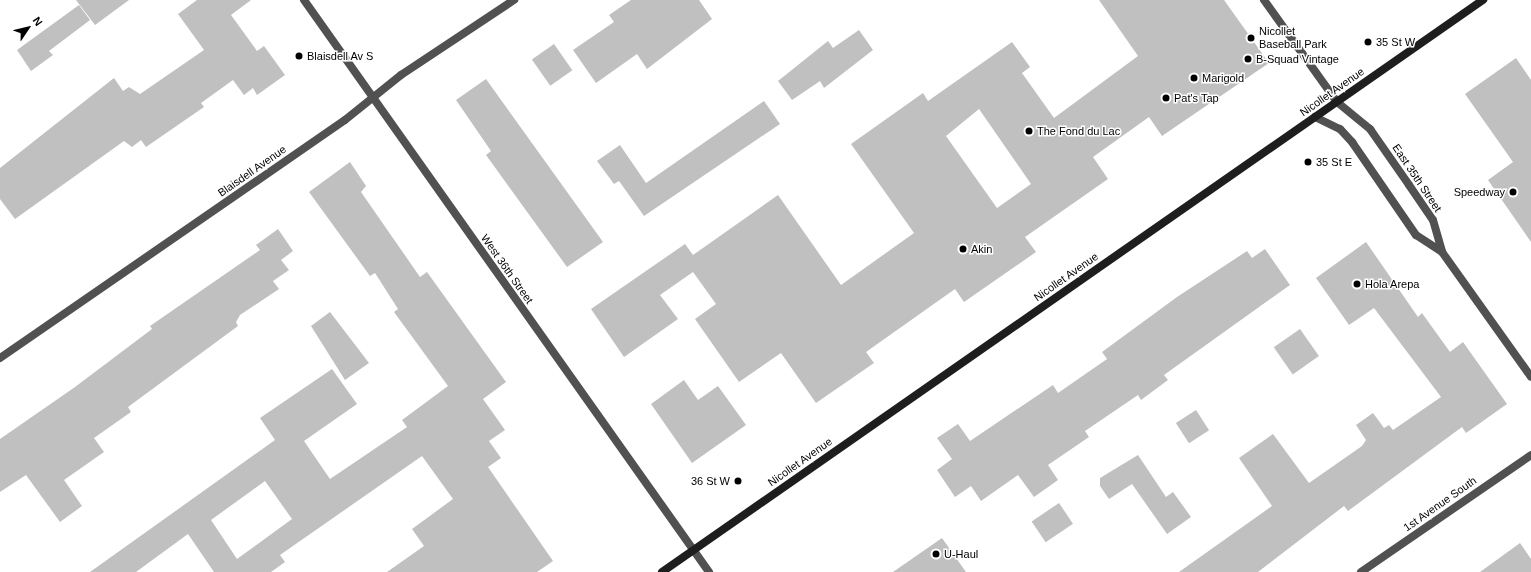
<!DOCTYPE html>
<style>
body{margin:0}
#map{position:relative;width:1531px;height:572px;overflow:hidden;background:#fff;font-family:Helvetica,sans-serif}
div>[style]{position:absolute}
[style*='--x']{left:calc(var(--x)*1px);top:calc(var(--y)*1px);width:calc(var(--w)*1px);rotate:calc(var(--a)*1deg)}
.building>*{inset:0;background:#c0c0c0;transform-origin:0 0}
.minor>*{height:8px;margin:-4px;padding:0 4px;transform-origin:4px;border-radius:4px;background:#515151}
.tertiary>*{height:8px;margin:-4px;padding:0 4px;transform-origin:4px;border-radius:4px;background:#515151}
.secondary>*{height:8px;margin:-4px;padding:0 4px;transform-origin:4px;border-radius:4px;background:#1e1e1e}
.dots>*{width:11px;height:11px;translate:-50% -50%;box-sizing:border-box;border:2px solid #fff;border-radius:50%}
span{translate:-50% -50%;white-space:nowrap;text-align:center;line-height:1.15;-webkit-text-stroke:3px #fff;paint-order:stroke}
.poi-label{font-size:11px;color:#000}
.left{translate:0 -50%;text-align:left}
.right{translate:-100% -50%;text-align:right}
.street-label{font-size:11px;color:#000}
.north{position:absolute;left:8px;top:8px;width:40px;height:40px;-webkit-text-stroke:3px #fff;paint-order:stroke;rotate:55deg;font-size:11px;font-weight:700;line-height:16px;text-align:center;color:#000}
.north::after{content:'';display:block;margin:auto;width:14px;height:18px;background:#000;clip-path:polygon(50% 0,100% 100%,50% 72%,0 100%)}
</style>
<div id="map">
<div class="building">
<div style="clip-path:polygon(76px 0,129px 0,95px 25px)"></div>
<div style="clip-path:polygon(197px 0,251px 0,231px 15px,257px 51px,264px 46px,285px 75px,257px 95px,253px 88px,244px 95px,233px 80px,201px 103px,204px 107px,146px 147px,141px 140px,132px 147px,124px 141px,15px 219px,0 199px,0 168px,114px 78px,123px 91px,129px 87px,140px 94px,204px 50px,178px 14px)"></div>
<div style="clip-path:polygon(631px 0,699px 0,712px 19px,647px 69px,637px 54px,596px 83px,573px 50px,614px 22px,609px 15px)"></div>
<div style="clip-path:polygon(evenodd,1099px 0,1224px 0,1269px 63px,1162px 136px,1149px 117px,1093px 157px,1108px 179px,1025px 237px,1036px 252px,964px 302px,955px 289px,866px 352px,874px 363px,816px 403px,781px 353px,739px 382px,695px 319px,716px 304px,693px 272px,660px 295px,678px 319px,624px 357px,591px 309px,685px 244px,693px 255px,778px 195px,841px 285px,914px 233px,851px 144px,923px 93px,928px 101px,1012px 42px,1030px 67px,1022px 73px,1054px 118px,1138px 56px,1099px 0,979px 109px,1031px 184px,997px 208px,946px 136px,979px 109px)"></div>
<div style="clip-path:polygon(79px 5px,90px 20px,49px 51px,53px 55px,31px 71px,17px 50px)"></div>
<div style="clip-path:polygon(859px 30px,873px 50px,824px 88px,820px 81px,792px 100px,778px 81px,828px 41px,833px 48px)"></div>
<div style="left:554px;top:44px;width:32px;height:27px;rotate:55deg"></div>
<div style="clip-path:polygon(1516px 58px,1531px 80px,1531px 242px,1488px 180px,1513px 162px,1465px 94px)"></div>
<div style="clip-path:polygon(486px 79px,603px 242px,567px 267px,486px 155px,491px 151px,456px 100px)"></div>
<div style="clip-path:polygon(764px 101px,780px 124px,644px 216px,619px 181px,614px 184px,597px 161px,620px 145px,646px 183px)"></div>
<div style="clip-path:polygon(evenodd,350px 162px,366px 186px,361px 192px,420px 277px,427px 272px,506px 382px,483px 399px,505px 430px,489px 441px,501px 458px,488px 467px,553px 561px,537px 572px,387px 572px,424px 546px,412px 529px,453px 499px,422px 456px,280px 555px,285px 562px,271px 572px,214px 572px,188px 534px,136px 572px,90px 572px,275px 440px,260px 418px,332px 369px,357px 404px,304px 441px,330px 479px,407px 427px,402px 420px,448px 386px,394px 312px,398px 309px,375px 273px,370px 276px,309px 192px,350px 162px,265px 481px,292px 519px,237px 559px,211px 520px,265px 481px)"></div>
<div style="clip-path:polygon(278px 229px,293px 251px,281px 260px,289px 270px,273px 281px,279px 289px,240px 315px,236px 322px,238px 326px,128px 407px,131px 412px,94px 438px,104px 452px,64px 480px,82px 506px,60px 522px,26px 475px,0 492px,0 439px,75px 387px,152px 329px,150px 326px,260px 250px,256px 245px)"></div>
<div style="clip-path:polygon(1366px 242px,1418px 317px,1422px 313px,1450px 352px,1463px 342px,1507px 404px,1466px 433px,1462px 427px,1348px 511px,1344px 506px,1258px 572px,1179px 572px,1272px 506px,1239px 458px,1273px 434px,1309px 483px,1362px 446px,1366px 440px,1356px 425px,1373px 413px,1384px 428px,1389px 425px,1393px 430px,1441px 397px,1374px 308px,1349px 325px,1316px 278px)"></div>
<div style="clip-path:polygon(1265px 249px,1290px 285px,1164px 375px,1168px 380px,1141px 400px,1138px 395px,1085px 431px,1089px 437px,1048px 465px,1058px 480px,1034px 497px,1018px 475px,981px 501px,971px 486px,955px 497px,937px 470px,952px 459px,937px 438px,958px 424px,970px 441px,1053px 385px,1058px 393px,1107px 359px,1102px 352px,1177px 297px,1247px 251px,1252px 258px)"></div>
<div style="clip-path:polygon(330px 312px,369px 363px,345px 380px,311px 326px)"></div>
<div style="left:1300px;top:329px;width:33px;height:32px;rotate:55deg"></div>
<div style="clip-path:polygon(684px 380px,698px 400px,718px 386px,746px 425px,692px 463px,651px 404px)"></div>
<div style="left:1196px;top:410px;width:24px;height:24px;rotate:57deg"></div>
<div style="clip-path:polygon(1138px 455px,1166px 497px,1173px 492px,1191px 517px,1167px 534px,1132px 484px,1109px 499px,1100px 486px,1100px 478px)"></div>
<div style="left:1059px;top:503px;width:25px;height:33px;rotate:56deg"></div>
<div style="clip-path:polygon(942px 538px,966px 572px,893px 572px)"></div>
<div style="clip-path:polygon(1520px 543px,1531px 559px,1531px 572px,1480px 572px)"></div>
</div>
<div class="minor">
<div style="--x:1264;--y:0;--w:125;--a:54.4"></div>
<div style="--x:0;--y:358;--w:419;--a:-34.6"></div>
<div style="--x:345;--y:120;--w:72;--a:-38.8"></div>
<div style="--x:401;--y:75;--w:136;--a:-33.6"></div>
<div style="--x:1361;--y:572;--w:206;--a:-34.5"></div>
</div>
<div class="tertiary">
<div style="--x:304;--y:0;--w:701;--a:54.7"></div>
<div style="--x:1337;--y:102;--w:43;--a:39.3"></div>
<div style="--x:1370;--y:129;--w:68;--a:55.1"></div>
<div style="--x:1409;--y:185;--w:42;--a:55.6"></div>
<div style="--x:1433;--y:220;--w:33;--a:74"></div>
<div style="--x:1442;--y:252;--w:153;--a:54.5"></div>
<div style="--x:1315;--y:117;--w:28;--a:26"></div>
<div style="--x:1340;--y:129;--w:18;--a:47"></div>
<div style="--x:1352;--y:142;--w:113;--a:55.5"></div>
<div style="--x:1416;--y:235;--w:31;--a:33"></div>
</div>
<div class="secondary">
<div style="--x:662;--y:572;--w:1001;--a:-34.87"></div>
</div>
<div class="dots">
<div style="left:1251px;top:38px;background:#000"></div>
<div style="left:1368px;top:42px;background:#000"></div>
<div style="left:299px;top:56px;background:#000"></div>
<div style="left:1248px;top:59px;background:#000"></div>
<div style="left:1194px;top:78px;background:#000"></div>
<div style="left:1166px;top:98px;background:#000"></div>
<div style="left:1029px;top:131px;background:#000"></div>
<div style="left:1308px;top:162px;background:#000"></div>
<div style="left:1513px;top:192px;background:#000"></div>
<div style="left:963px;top:249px;background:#000"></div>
<div style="left:1357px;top:284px;background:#000"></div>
<div style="left:738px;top:481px;background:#000"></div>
<div style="left:936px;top:554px;background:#000"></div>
</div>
<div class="poi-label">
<span class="left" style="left:1259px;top:38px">Nicollet<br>Baseball Park</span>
<span class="left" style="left:1376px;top:42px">35 St W</span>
<span class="left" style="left:307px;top:56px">Blaisdell Av S</span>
<span class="left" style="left:1256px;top:59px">B-Squad Vintage</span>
<span class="left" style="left:1202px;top:78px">Marigold</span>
<span class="left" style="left:1174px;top:98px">Pat's Tap</span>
<span class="left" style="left:1037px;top:131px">The Fond du Lac</span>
<span class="left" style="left:1316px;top:162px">35 St E</span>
<span class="right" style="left:1505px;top:192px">Speedway</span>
<span class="left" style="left:971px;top:249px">Akin</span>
<span class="left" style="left:1365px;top:284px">Hola Arepa</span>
<span class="right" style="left:730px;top:481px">36 St W</span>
<span class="left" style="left:944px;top:554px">U-Haul</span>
</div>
<div class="street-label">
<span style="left:1332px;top:92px;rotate:-35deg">Nicollet Avenue</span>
<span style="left:252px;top:171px;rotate:-35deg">Blaisdell Avenue</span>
<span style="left:1417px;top:178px;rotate:56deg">East 35th Street</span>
<span style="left:507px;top:269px;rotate:55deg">West 36th Street</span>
<span style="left:1066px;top:277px;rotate:-35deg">Nicollet Avenue</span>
<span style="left:800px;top:462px;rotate:-35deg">Nicollet Avenue</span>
<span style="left:1440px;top:504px;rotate:-35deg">1st Avenue South</span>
</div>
<div class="north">N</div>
</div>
